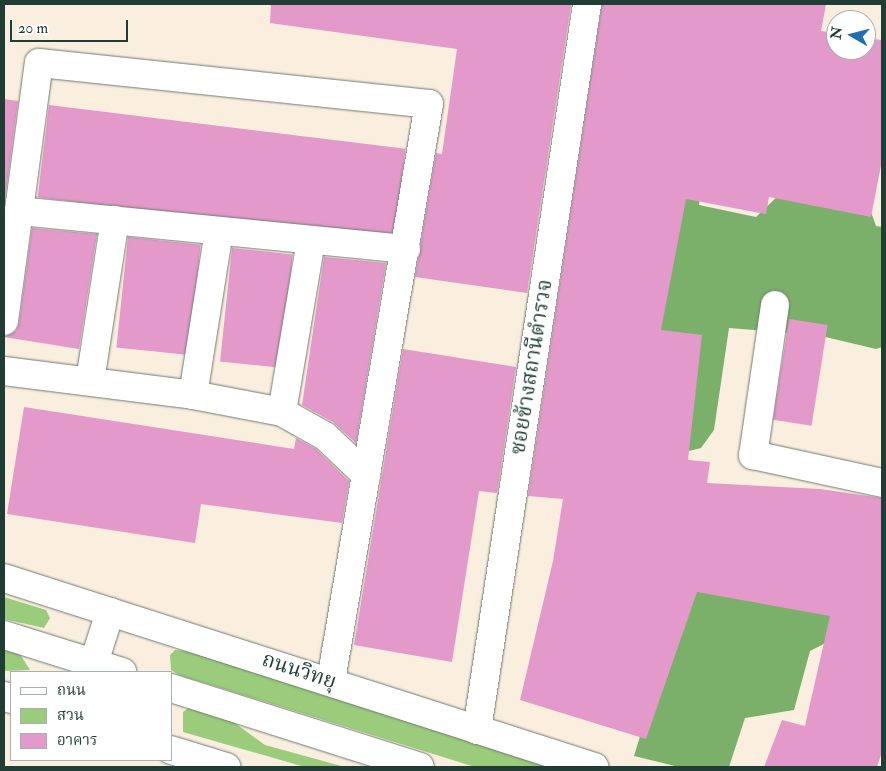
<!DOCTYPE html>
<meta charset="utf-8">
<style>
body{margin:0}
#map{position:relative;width:886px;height:771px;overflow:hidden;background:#faeedf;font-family:"IM FELL Double Pica","Noto Serif Thai",serif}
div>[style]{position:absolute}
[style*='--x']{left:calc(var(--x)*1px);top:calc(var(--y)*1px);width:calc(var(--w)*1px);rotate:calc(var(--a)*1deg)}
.green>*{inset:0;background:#9acc7b}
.forest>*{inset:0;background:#7bb06b}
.building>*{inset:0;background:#e399ca;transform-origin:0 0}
.roads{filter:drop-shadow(0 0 1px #6c7b70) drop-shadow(0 0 1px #6c7b70)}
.minor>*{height:28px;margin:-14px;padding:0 14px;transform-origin:14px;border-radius:14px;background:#fff}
.major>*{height:28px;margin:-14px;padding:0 14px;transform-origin:14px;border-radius:14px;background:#fff}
span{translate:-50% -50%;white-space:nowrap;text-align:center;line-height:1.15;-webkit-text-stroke:4px #fff;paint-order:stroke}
.street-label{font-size:21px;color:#1f3d34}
.frame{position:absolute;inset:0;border:5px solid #1f3d34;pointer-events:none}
.legend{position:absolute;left:10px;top:671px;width:162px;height:90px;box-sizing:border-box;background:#fff;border:1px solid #a5b1ae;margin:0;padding:6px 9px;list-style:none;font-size:15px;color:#1f3d34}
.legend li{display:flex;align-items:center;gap:10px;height:25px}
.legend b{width:25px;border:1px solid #a5b1ae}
.north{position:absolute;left:826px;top:10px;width:50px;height:50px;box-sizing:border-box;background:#fff;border:1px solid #a5b1ae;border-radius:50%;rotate:278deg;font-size:14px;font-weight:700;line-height:20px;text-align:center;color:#1f3d34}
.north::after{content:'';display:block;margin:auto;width:18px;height:22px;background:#1f6fb2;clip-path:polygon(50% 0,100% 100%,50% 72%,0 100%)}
.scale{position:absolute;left:10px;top:20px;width:118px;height:22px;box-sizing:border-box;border:2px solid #1f3d34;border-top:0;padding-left:6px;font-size:15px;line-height:18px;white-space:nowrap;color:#1f3d34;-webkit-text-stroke:4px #fff;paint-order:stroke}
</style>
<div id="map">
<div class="green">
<div style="clip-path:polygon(4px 597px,46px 610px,50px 618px,44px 628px,4px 619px)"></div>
<div style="clip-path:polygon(4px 649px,20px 654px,30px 670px,4px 671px)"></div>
<div style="clip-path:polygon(175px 650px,187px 651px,555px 767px,475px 767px,179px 675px,171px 670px,170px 655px)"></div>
<div style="clip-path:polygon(194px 704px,221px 713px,265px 745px,345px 767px,305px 767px,183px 732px,183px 712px)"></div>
</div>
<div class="forest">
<div style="clip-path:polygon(703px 160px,699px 205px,756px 217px,783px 191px,867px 201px,876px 226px,882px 227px,882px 347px,876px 349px,817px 335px,729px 328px,714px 430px,701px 448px,681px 453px,600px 282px)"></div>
<div style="clip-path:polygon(710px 560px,868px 573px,847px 632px,810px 651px,794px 710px,745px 718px,729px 767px,679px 767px,634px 756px,681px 602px)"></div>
</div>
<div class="building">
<div style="clip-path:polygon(271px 4px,571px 4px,527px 293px,415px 277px,436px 153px,442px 154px,457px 49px,270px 23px)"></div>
<div style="clip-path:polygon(602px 4px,826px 4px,821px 31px,836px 33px,836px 50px,866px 50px,866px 38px,882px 40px,882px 160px,871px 217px,769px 197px,766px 214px,686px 199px,661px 330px,702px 335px,688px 460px,710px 462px,707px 483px,820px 489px,882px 498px,882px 752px,877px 767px,764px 767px,782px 720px,805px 726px,830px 616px,697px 592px,646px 739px,520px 700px,553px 561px,563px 499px,528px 496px)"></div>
<div style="clip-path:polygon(4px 99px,18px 101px,4px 207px)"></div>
<div style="left:49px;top:105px;width:359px;height:93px;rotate:7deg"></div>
<div style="clip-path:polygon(32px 228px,97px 234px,79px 349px,4px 337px,16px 331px,19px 323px)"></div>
<div style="left:128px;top:237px;width:73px;height:111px;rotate:6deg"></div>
<div style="left:232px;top:248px;width:61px;height:114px;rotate:6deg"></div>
<div style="clip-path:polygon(324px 257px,386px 263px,356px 443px,333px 422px,302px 405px)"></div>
<div style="left:789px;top:319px;width:39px;height:102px;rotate:9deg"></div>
<div style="clip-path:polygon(403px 349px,516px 367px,497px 493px,479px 491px,452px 662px,354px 645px)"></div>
<div style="clip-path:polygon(24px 407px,294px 449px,296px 438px,316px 449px,349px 481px,342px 523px,201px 504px,195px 543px,7px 514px)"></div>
</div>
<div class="roads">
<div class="minor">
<div style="--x:19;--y:211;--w:389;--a:5.6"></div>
<div style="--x:775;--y:305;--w:152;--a:98.3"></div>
<div style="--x:753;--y:455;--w:132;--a:12.2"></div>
<div style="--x:4;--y:321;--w:260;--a:-82.3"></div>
<div style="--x:39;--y:63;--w:392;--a:6"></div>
<div style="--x:429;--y:104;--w:585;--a:99.64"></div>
<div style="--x:4;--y:371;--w:191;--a:7.2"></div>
<div style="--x:193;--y:395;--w:91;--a:10.8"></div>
<div style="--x:282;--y:412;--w:49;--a:29.2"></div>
<div style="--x:325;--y:436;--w:57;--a:43.6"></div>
<div style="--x:90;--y:381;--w:163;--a:-81.2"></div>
<div style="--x:193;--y:395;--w:166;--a:-81"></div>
<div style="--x:282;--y:412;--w:174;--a:-80.4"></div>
<div style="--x:477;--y:730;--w:734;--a:-81.38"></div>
</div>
<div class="major">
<div style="--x:4;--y:578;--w:620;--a:17.76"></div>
<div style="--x:4;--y:635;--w:124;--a:17.4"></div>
<div style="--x:91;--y:672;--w:63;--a:-72.4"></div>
<div style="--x:171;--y:688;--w:261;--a:17.6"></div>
<div style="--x:4;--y:696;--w:8;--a:23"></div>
<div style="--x:171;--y:750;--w:58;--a:17.2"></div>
</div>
</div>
<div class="street-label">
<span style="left:532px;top:367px;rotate:-81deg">ซอยข้างสถานีตำรวจ</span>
<span style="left:299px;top:671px;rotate:18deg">ถนนวิทยุ</span>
</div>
<div class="frame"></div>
<ul class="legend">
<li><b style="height:6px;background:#fff"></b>ถนน</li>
<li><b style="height:14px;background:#9acc7b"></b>สวน</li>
<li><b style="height:14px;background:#e399ca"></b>อาคาร</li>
</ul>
<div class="north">N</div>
<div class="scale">20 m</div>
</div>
